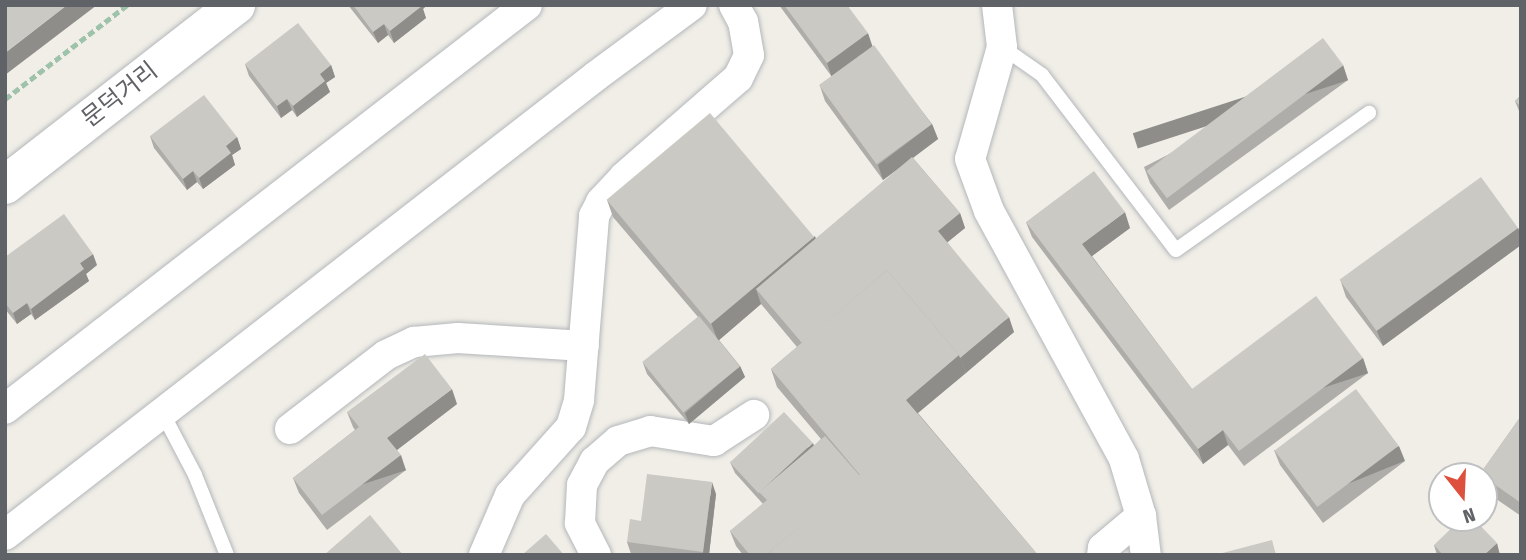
<!DOCTYPE html>
<meta charset="utf-8">
<style>
body{margin:0}
#map{position:relative;width:1526px;height:560px;overflow:hidden;background:#f0eee7;font-family:"Fira Sans Condensed","Noto Sans KR",sans-serif}
div>[style]{position:absolute}
[style*='--x']{left:calc(var(--x)*1px);top:calc(var(--y)*1px);width:calc(var(--w)*1px);rotate:calc(var(--a)*1deg)}
.path>*{height:4.5px;margin-top:-2.25px;transform-origin:0;background:repeating-linear-gradient(90deg,#9ec3aa 0 7px,transparent 0 10.5px)}
.roads{filter:drop-shadow(0 0 2px #b4b7bb) drop-shadow(0 0 2px #b4b7bb)}
.service>*{height:14px;margin:-7px;padding:0 7px;transform-origin:7px;border-radius:7px;background:#fff}
.minor>*{height:30px;margin:-15px;padding:0 15px;transform-origin:15px;border-radius:15px;background:#fff}
.secondary>*{height:38px;margin:-19px;padding:0 19px;transform-origin:19px;border-radius:19px;background:#fff}
.wall>*{inset:0;background:#afada9}
.shaded-wall>*{inset:0;background:#8e8d89;transform-origin:0 0}
.building>*{inset:0;background:#cbc9c4;transform-origin:0 0}
span{translate:-50% -50%;white-space:nowrap;text-align:center;line-height:1.15;-webkit-text-stroke:7px #fff;paint-order:stroke}
.street-label{font-size:24px;color:#5f6266}
.frame{position:absolute;inset:0;border:7px solid #5f6266;pointer-events:none}
.north{position:absolute;left:1428px;top:462px;width:70px;height:70px;box-sizing:border-box;background:#fff;border:2px solid #bfc0c2;border-radius:50%;rotate:162deg;font-size:19px;font-weight:700;line-height:28px;text-align:center;color:#5f6266}
.north::after{content:'';display:block;margin:auto;width:24px;height:32px;background:#de503e;clip-path:polygon(50% 0,100% 100%,50% 72%,0 100%)}
</style>
<div id="map">
<div class="path">
<div style="--x:5;--y:99;--w:154;--a:-37.6"></div>
</div>
<div class="roads">
<div class="service">
<div style="--x:1002;--y:47;--w:49;--a:35"></div>
<div style="--x:1042;--y:75;--w:220;--a:52.6"></div>
<div style="--x:1176;--y:250;--w:237;--a:-35.4"></div>
<div style="--x:163;--y:414;--w:69;--a:62.3"></div>
<div style="--x:195;--y:475;--w:86;--a:68.2"></div>
</div>
<div class="minor">
<div style="--x:997;--y:5;--w:42;--a:83.2"></div>
<div style="--x:1002;--y:47;--w:116;--a:105.9"></div>
<div style="--x:970;--y:159;--w:55;--a:69.9"></div>
<div style="--x:989;--y:211;--w:282;--a:61.4"></div>
<div style="--x:1124;--y:459;--w:59;--a:73.4"></div>
<div style="--x:1141;--y:516;--w:39;--a:83"></div>
<div style="--x:5;--y:409;--w:660;--a:-37.74"></div>
<div style="--x:290;--y:429;--w:121;--a:-37.6"></div>
<div style="--x:386;--y:355;--w:31;--a:-25"></div>
<div style="--x:414;--y:342;--w:44;--a:-5.2"></div>
<div style="--x:458;--y:338;--w:126;--a:3.6"></div>
<div style="--x:5;--y:535;--w:748;--a:-37.83"></div>
<div style="--x:596;--y:76;--w:119;--a:-36.5"></div>
<div style="--x:484;--y:555;--w:65;--a:-66.6"></div>
<div style="--x:510;--y:495;--w:91;--a:-48.1"></div>
<div style="--x:571;--y:427;--w:28;--a:-73"></div>
<div style="--x:579;--y:400;--w:185;--a:-85.3"></div>
<div style="--x:594;--y:216;--w:16;--a:-63"></div>
<div style="--x:601;--y:202;--w:34;--a:-47"></div>
<div style="--x:624;--y:177;--w:151;--a:-41"></div>
<div style="--x:738;--y:78;--w:25;--a:-64"></div>
<div style="--x:749;--y:55;--w:34;--a:-100"></div>
<div style="--x:743;--y:22;--w:19;--a:-118"></div>
<div style="--x:596;--y:555;--w:36;--a:-117"></div>
<div style="--x:580;--y:523;--w:38;--a:-87"></div>
<div style="--x:582;--y:485;--w:27;--a:-62"></div>
<div style="--x:595;--y:461;--w:30;--a:-41"></div>
<div style="--x:618;--y:441;--w:34;--a:-17"></div>
<div style="--x:650;--y:431;--w:65;--a:8.9"></div>
<div style="--x:714;--y:441;--w:48;--a:-33"></div>
<div style="--x:1102;--y:555;--w:7;--a:-82"></div>
<div style="--x:1103;--y:548;--w:50;--a:-40.1"></div>
</div>
<div class="secondary">
<div style="--x:5;--y:185;--w:293;--a:-37.9"></div>
</div>
</div>
<div class="wall">
<div style="clip-path:polygon(348px 5px,427px 5px,423px 9px,426px 18px,394px 43px,388px 35px,378px 43px)"></div>
<div style="clip-path:polygon(779px 5px,847px 5px,873px 47px,932px 124px,938px 139px,913px 158px,960px 213px,965px 228px,947px 242px,1014px 332px,918px 413px,1038px 555px,743px 555px,736px 546px,730px 531px,763px 504px,735px 473px,730px 462px,814px 446px,821px 439px,777px 387px,771px 369px,797px 347px,761px 304px,719px 340px,740px 366px,745px 377px,689px 424px,647px 374px,643px 363px,698px 317px,613px 217px,607px 200px,816px 239px,902px 166px,883px 180px,825px 101px,820px 86px,832px 77px)"></div>
<div style="clip-path:polygon(245px 64px,331px 65px,335px 77px,326px 83px,330px 92px,297px 117px,292px 110px,281px 118px,249px 76px)"></div>
<div style="clip-path:polygon(1343px 65px,1348px 80px,1169px 210px,1150px 183px,1144px 167px)"></div>
<div style="clip-path:polygon(1521px 95px,1521px 116px,1515px 101px)"></div>
<div style="clip-path:polygon(150px 136px,237px 137px,241px 149px,232px 155px,235px 165px,203px 189px,197px 182px,187px 190px,154px 148px)"></div>
<div style="clip-path:polygon(1026px 222px,1130px 228px,1092px 256px,1192px 389px,1363px 358px,1368px 373px,1244px 466px,1228px 445px,1203px 464px,1032px 237px)"></div>
<div style="clip-path:polygon(1518px 228px,1521px 234px,1521px 245px,1383px 346px,1346px 297px,1341px 282px)"></div>
<div style="clip-path:polygon(5px 257px,97px 265px,86px 274px,89px 281px,35px 320px,31px 314px,17px 324px,5px 309px)"></div>
<div style="clip-path:polygon(457px 404px,397px 450px,406px 470px,327px 530px,299px 493px,293px 478px,355px 430px,353px 427px,347px 412px)"></div>
<div style="clip-path:polygon(1521px 416px,1521px 516px,1486px 492px,1484px 486px,1484px 476px,1480px 476px,1480px 474px)"></div>
<div style="clip-path:polygon(1274px 450px,1405px 461px,1323px 523px,1280px 465px)"></div>
<div style="clip-path:polygon(716px 494px,709px 555px,631px 554px,627px 542px,641px 521px)"></div>
<div style="clip-path:polygon(1434px 545px,1501px 554px,1437px 555px)"></div>
</div>
<div class="shaded-wall">
<div style="clip-path:polygon(67px 5px,97px 5px,5px 75px,5px 53px)"></div>
<div style="clip-path:polygon(418px 5px,427px 5px,423px 9px,426px 18px,394px 43px,390px 31px)"></div>
<div style="clip-path:polygon(384px 24px,388px 35px,378px 43px,373px 32px)"></div>
<div style="clip-path:polygon(868px 33px,873px 48px,832px 78px,827px 63px)"></div>
<div style="clip-path:polygon(331px 65px,335px 77px,326px 83px,330px 92px,297px 117px,293px 106px,320px 74px)"></div>
<div style="left:1343px;top:65px;width:16px;height:221px;rotate:72deg"></div>
<div style="clip-path:polygon(287px 99px,292px 110px,281px 118px,277px 106px)"></div>
<div style="clip-path:polygon(932px 124px,938px 139px,883px 180px,878px 165px)"></div>
<div style="clip-path:polygon(237px 137px,241px 149px,232px 155px,235px 165px,203px 189px,199px 178px,226px 146px)"></div>
<div style="clip-path:polygon(193px 171px,197px 182px,187px 190px,183px 179px)"></div>
<div style="clip-path:polygon(1125px 212px,1130px 228px,1088px 259px,1082px 244px)"></div>
<div style="clip-path:polygon(960px 213px,965px 228px,943px 246px,938px 231px)"></div>
<div style="clip-path:polygon(1518px 228px,1521px 234px,1521px 245px,1383px 346px,1377px 331px)"></div>
<div style="clip-path:polygon(815px 236px,821px 253px,756px 289px,761px 304px,718px 341px,711px 323px)"></div>
<div style="clip-path:polygon(93px 254px,97px 265px,86px 274px,89px 281px,35px 320px,31px 309px,80px 263px)"></div>
<div style="clip-path:polygon(27px 303px,31px 314px,17px 324px,13px 313px)"></div>
<div style="clip-path:polygon(1009px 317px,1014px 332px,966px 373px,960px 358px)"></div>
<div style="clip-path:polygon(959px 355px,966px 373px,913px 417px,906px 400px)"></div>
<div style="left:1363px;top:358px;width:16px;height:155px;rotate:72deg"></div>
<div style="clip-path:polygon(740px 366px,745px 377px,689px 424px,685px 413px)"></div>
<div style="clip-path:polygon(452px 389px,457px 404px,393px 453px,387px 438px)"></div>
<div style="clip-path:polygon(1223px 430px,1228px 445px,1203px 464px,1198px 449px)"></div>
<div style="clip-path:polygon(813px 443px,817px 454px,759px 492px)"></div>
<div style="left:1399px;top:446px;width:16px;height:102px;rotate:68deg"></div>
<div style="left:401px;top:455px;width:16px;height:99px;rotate:72deg"></div>
<div style="clip-path:polygon(712px 482px,716px 494px,709px 555px,704px 555px,703px 552px)"></div>
<div style="clip-path:polygon(1497px 543px,1500px 555px,1484px 555px)"></div>
</div>
<div class="building">
<div style="clip-path:polygon(5px 5px,67px 5px,5px 53px)"></div>
<div style="clip-path:polygon(353px 5px,421px 5px,422px 6px,390px 31px,384px 24px,373px 32px)"></div>
<div style="clip-path:polygon(784px 5px,847px 5px,868px 33px,827px 63px)"></div>
<div style="clip-path:polygon(298px 23px,331px 65px,320px 74px,325px 81px,293px 106px,287px 99px,277px 106px,245px 64px)"></div>
<div style="left:1323px;top:38px;width:34px;height:221px;rotate:53deg"></div>
<div style="left:874px;top:45px;width:98px;height:68px;rotate:54deg"></div>
<div style="clip-path:polygon(204px 95px,237px 137px,226px 146px,231px 153px,199px 178px,193px 171px,183px 179px,150px 136px)"></div>
<div style="clip-path:polygon(1521px 95px,1521px 107px,1515px 101px)"></div>
<div style="left:710px;top:113px;width:162px;height:135px;rotate:50deg"></div>
<div style="clip-path:polygon(912px 157px,960px 213px,938px 231px,1009px 317px,960px 358px,959px 355px,887px 270px,802px 343px,756px 289px)"></div>
<div style="clip-path:polygon(1094px 171px,1125px 212px,1082px 244px,1192px 389px,1316px 296px,1363px 358px,1239px 451px,1223px 430px,1198px 449px,1026px 222px)"></div>
<div style="left:1481px;top:177px;width:63px;height:175px;rotate:54deg"></div>
<div style="clip-path:polygon(64px 214px,93px 254px,80px 263px,84px 269px,31px 309px,27px 303px,13px 313px,5px 303px,5px 257px)"></div>
<div style="clip-path:polygon(887px 270px,959px 355px,906px 400px,1038px 555px,766px 555px,860px 475px,771px 369px)"></div>
<div style="left:699px;top:316px;width:65px;height:73px;rotate:51deg"></div>
<div style="clip-path:polygon(425px 354px,452px 389px,387px 438px,401px 455px,322px 515px,293px 478px,359px 427px,347px 412px)"></div>
<div style="left:1356px;top:389px;width:71px;height:102px;rotate:53deg"></div>
<div style="left:784px;top:412px;width:42px;height:74px;rotate:47deg"></div>
<div style="clip-path:polygon(1521px 416px,1521px 503px,1484px 477px,1484px 476px,1480px 474px)"></div>
<div style="clip-path:polygon(825px 436px,860px 476px,766px 555px,750px 555px,730px 531px,767px 500px,759px 492px)"></div>
<div style="clip-path:polygon(647px 474px,712px 482px,703px 552px,627px 542px,630px 519px,641px 521px)"></div>
<div style="clip-path:polygon(370px 515px,403px 555px,324px 555px)"></div>
<div style="clip-path:polygon(1462px 518px,1473px 518px,1497px 543px,1484px 555px,1443px 555px,1434px 545px)"></div>
<div style="clip-path:polygon(546px 534px,564px 555px,522px 555px)"></div>
<div style="clip-path:polygon(1272px 540px,1276px 555px,1215px 555px)"></div>
</div>
<div class="street-label">
<span style="left:120px;top:95px;rotate:-38deg">문덕거리</span>
</div>
<div class="frame"></div>
<div class="north">N</div>
</div>
